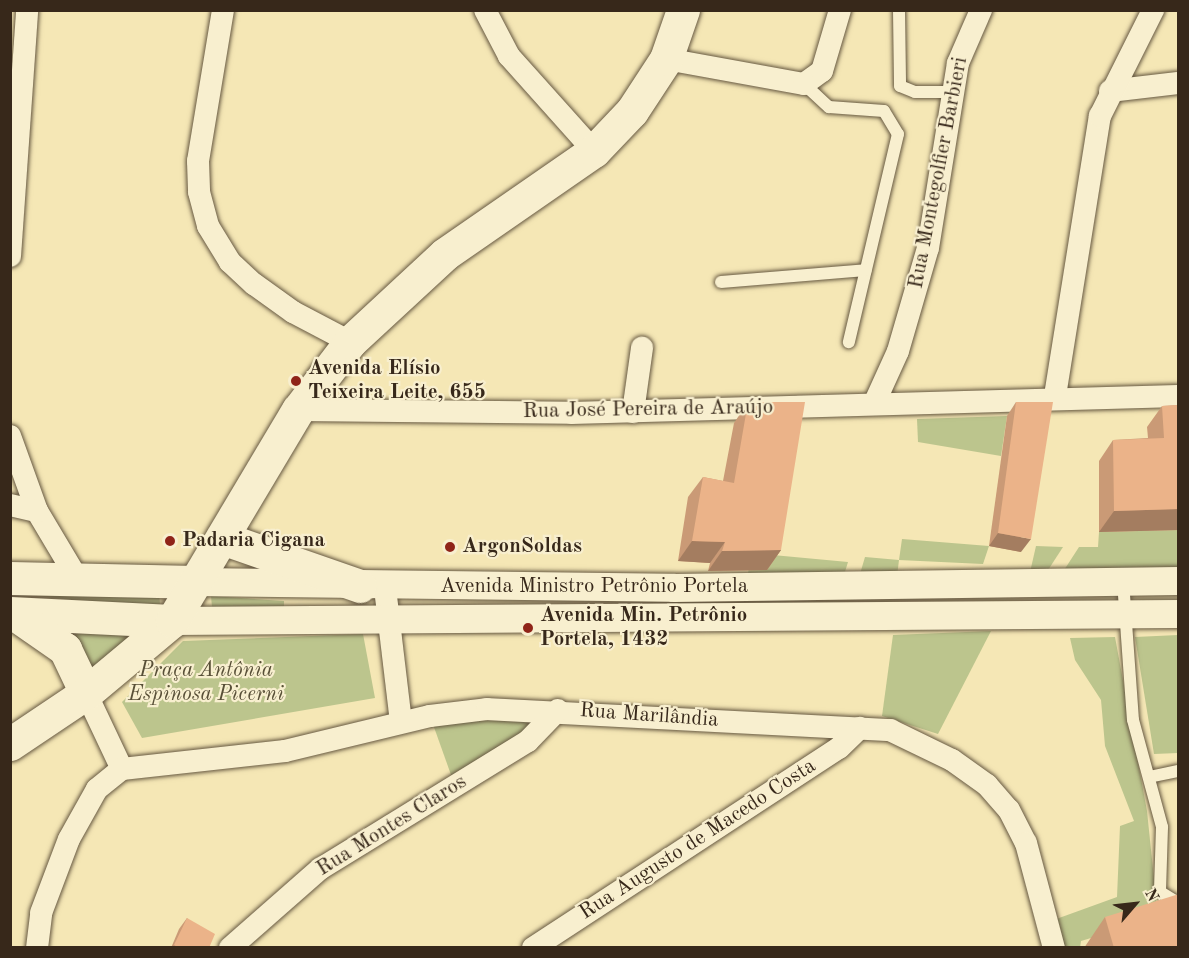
<!DOCTYPE html>
<html>
<head>
<meta charset="utf-8">
<style>
	body { margin:0 }
	#map { position:relative; width:1189px; height:958px; overflow:hidden; background:#f5e7b5; font-family:"Old Standard TT",serif }
	div>[style] { position:absolute }
	.green>* { inset:0; background:#bcc58d }
	.roads { filter:drop-shadow(0 0 2px #665841) drop-shadow(0 0 2px #665841) }
	.service>* { height:12px; margin:-6px; padding:0 6px; transform-origin:6px; border-radius:6px; background:#f8efcf }
	.minor>* { height:22px; margin:-11px; padding:0 11px; transform-origin:11px; border-radius:11px; background:#f8efcf }
	.tertiary>* { height:28px; margin:-14px; padding:0 14px; transform-origin:14px; border-radius:14px; background:#f8efcf }
	.secondary>* { height:33px; margin:-16.5px; padding:0 16.5px; transform-origin:16.5px; border-radius:16.5px; background:#f8efcf }
	.wall>* { inset:0; background:#ca9a76 }
	.shaded-wall>* { inset:0; background:#a47d60 }
	.building>* { inset:0; background:#ebb389 }
	.dots>* { width:16px; height:16px; translate:-50% -50%; box-sizing:border-box; border:3px solid #f8efcf; border-radius:50% }
	span { translate:-50% -50%; white-space:nowrap; text-align:center; line-height:1.15; -webkit-text-stroke:4.5px #f8efcf; paint-order:stroke }
	.street-label { font-size:21px; color:#37281a }
	.poi-label { font-size:21px; color:#37281a; font-weight:700 }
	.left { translate:0 -50%; text-align:left }
	.park-label { font-size:21px; color:#584f37; font-style:italic }
	.frame { position:absolute; inset:0; border:12px solid #37281a; pointer-events:none }
	.north { position:absolute; left:1105px; top:874px; width:60px; height:60px; -webkit-text-stroke:4px #f8efcf; paint-order:stroke; rotate:62deg; font-size:16px; font-weight:700; line-height:24px; text-align:center; color:#37281a }
	.north::after { content:''; display:block; margin:auto; width:21px; height:27px; background:#37281a; clip-path:polygon(50% 0,100% 100%,50% 72%,0 100%) }
</style>
</head>
<body>
<div id="map">
	<div class="green">
		<i style="clip-path:polygon(1007px 416px,1001px 456px,918px 442px,917px 419px)"></i>
		<i style="clip-path:polygon(1178px 530px,1178px 581px,1057px 581px,1079px 547px,1098px 547px,1099px 532px)"></i>
		<i style="clip-path:polygon(902px 539px,989px 546px,983px 564px,899px 560px,896px 584px,857px 584px,865px 557px,899px 560px)"></i>
		<i style="clip-path:polygon(1036px 546px,1063px 547px,1041px 581px,1028px 581px)"></i>
		<i style="clip-path:polygon(750px 553px,848px 562px,841px 585px,747px 587px)"></i>
		<i style="clip-path:polygon(67px 592px,159px 593px,160px 605px,117px 606px,32px 595px)"></i>
		<i style="clip-path:polygon(211px 596px,284px 601px,284px 608px,212px 607px)"></i>
		<i style="clip-path:polygon(12px 613px,172px 621px,86px 693px)"></i>
		<i style="clip-path:polygon(991px 631px,938px 734px,882px 716px,893px 635px)"></i>
		<i style="clip-path:polygon(363px 634px,375px 698px,142px 738px,122px 702px,183px 641px)"></i>
		<i style="clip-path:polygon(1178px 635px,1178px 753px,1154px 754px,1135px 637px)"></i>
		<i style="clip-path:polygon(1115px 637px,1147px 811px,1158px 918px,1081px 941px,1080px 948px,1054px 947px,1048px 922px,1117px 897px,1120px 826px,1134px 821px,1105px 746px,1101px 700px,1075px 660px,1070px 638px)"></i>
		<i style="clip-path:polygon(558px 710px,455px 786px,430px 716px)"></i>
	</div>
	<div class="roads">
		<div class="service">
			<i style="left:899px;top:10px;width:76px;rotate:89.2deg"></i>
			<i style="left:900px;top:86px;width:16px;rotate:22deg"></i>
			<i style="left:915px;top:92px;width:38px"></i>
			<i style="left:804px;top:84px;width:34px;rotate:43deg"></i>
			<i style="left:829px;top:107px;width:55px;rotate:4.2deg"></i>
			<i style="left:884px;top:111px;width:27px;rotate:59deg"></i>
			<i style="left:898px;top:134px;width:214px;rotate:103.3deg"></i>
			<i style="left:721px;top:282px;width:145px;rotate:-4.7deg"></i>
			<i style="left:1123px;top:581px;width:139px;rotate:85.9deg"></i>
			<i style="left:1133px;top:720px;width:111px;rotate:74.8deg"></i>
			<i style="left:1162px;top:827px;width:65px;rotate:91.8deg"></i>
			<i style="left:1160px;top:892px;width:21px;rotate:31deg"></i>
			<i style="left:1149px;top:777px;width:30px;rotate:-12deg"></i>
		</div>
		<div class="minor">
			<i style="left:223px;top:10px;width:153px;rotate:99.4deg"></i>
			<i style="left:198px;top:161px;width:31px;rotate:88deg"></i>
			<i style="left:199px;top:192px;width:35px;rotate:75deg"></i>
			<i style="left:208px;top:226px;width:42px;rotate:58.6deg"></i>
			<i style="left:230px;top:262px;width:33px;rotate:43deg"></i>
			<i style="left:254px;top:284px;width:48px;rotate:35.7deg"></i>
			<i style="left:293px;top:312px;width:64px;rotate:27.8deg"></i>
			<i style="left:485px;top:10px;width:52px;rotate:62.4deg"></i>
			<i style="left:509px;top:56px;width:127px;rotate:48.2deg"></i>
			<i style="left:666px;top:59px;width:140px;rotate:10.3deg"></i>
			<i style="left:804px;top:84px;width:22px;rotate:-36deg"></i>
			<i style="left:822px;top:71px;width:64px;rotate:-73.6deg"></i>
			<i style="left:1110px;top:91px;width:68px;rotate:-6.7deg"></i>
			<i style="left:10px;top:256px;width:247px;rotate:-86deg"></i>
			<i style="left:1055px;top:396px;width:284px;rotate:-80.9deg"></i>
			<i style="left:1100px;top:116px;width:119px;rotate:-63.4deg"></i>
			<i style="left:874px;top:404px;width:58px;rotate:-65.6deg"></i>
			<i style="left:898px;top:351px;width:107px;rotate:-73.8deg"></i>
			<i style="left:928px;top:248px;width:187px;rotate:-80.8deg"></i>
			<i style="left:958px;top:63px;width:58px;rotate:-66.5deg"></i>
			<i style="left:298px;top:410px;width:273px;rotate:0.6deg"></i>
			<i style="left:571px;top:413px;width:607px;rotate:-1.6deg"></i>
			<i style="left:633px;top:412px;width:65px;rotate:-82deg"></i>
			<i style="left:10px;top:436px;width:80px;rotate:70.2deg"></i>
			<i style="left:37px;top:511px;width:78px;rotate:59.2deg"></i>
			<i style="left:10px;top:505px;width:28px;rotate:13deg"></i>
			<i style="left:385px;top:588px;width:135px;rotate:83.2deg"></i>
			<i style="left:86px;top:693px;width:84px;rotate:64.7deg"></i>
			<i style="left:122px;top:769px;width:164px;rotate:-6.3deg"></i>
			<i style="left:285px;top:751px;width:149px;rotate:-13.6deg"></i>
			<i style="left:430px;top:716px;width:57px;rotate:-7deg"></i>
			<i style="left:487px;top:709px;width:404px;rotate:3deg"></i>
			<i style="left:890px;top:730px;width:69px;rotate:25.8deg"></i>
			<i style="left:952px;top:760px;width:43px;rotate:35.5deg"></i>
			<i style="left:987px;top:785px;width:33px;rotate:49deg"></i>
			<i style="left:1009px;top:810px;width:37px;rotate:63deg"></i>
			<i style="left:1026px;top:843px;width:109px;rotate:75.1deg"></i>
			<i style="left:37px;top:948px;width:35px;rotate:-83deg"></i>
			<i style="left:41px;top:913px;width:79px;rotate:-69.3deg"></i>
			<i style="left:69px;top:839px;width:57px;rotate:-60.8deg"></i>
			<i style="left:97px;top:789px;width:32px;rotate:-39deg"></i>
			<i style="left:230px;top:948px;width:120px;rotate:-41.3deg"></i>
			<i style="left:320px;top:869px;width:244px;rotate:-31.6deg"></i>
			<i style="left:528px;top:741px;width:43px;rotate:-45.9deg"></i>
			<i style="left:533px;top:948px;width:366px;rotate:-33.2deg"></i>
			<i style="left:839px;top:748px;width:29px;rotate:-44deg"></i>
		</div>
		<div class="tertiary">
			<i style="left:195px;top:582px;width:479px;rotate:0.7deg"></i>
			<i style="left:674px;top:588px;width:504px;rotate:-0.8deg"></i>
			<i style="left:172px;top:621px;width:1006px;rotate:-0.4deg"></i>
		</div>
		<div class="secondary">
			<i style="left:222px;top:538px;width:146px;rotate:19.2deg"></i>
			<i style="left:10px;top:578px;width:185px;rotate:1.2deg"></i>
			<i style="left:10px;top:613px;width:162px;rotate:2.8deg"></i>
			<i style="left:16px;top:615px;width:60px;rotate:34.8deg"></i>
			<i style="left:65px;top:649px;width:49px;rotate:64.5deg"></i>
			<i style="left:10px;top:744px;width:92px;rotate:-33.9deg"></i>
			<i style="left:86px;top:693px;width:112px;rotate:-39.9deg"></i>
			<i style="left:172px;top:621px;width:246px;rotate:-59.2deg"></i>
			<i style="left:298px;top:410px;width:86px;rotate:-52.6deg"></i>
			<i style="left:350px;top:342px;width:129px;rotate:-42.8deg"></i>
			<i style="left:445px;top:254px;width:181px;rotate:-34.7deg"></i>
			<i style="left:594px;top:151px;width:55px;rotate:-46.5deg"></i>
			<i style="left:632px;top:111px;width:62px;rotate:-56.8deg"></i>
			<i style="left:666px;top:59px;width:52px;rotate:-70.9deg"></i>
		</div>
	</div>
	<div class="wall">
		<i style="clip-path:polygon(748px 402px,781px 550px,767px 570px,708px 571px,710px 563px,678px 561px,688px 497px,703px 477px,723px 481px,734px 423px)"></i>
		<i style="clip-path:polygon(1016px 402px,1021px 552px,989px 546px,1007px 416px)"></i>
		<i style="clip-path:polygon(1179px 405px,1179px 530px,1099px 532px,1099px 461px,1113px 440px,1148px 438px,1147px 427px,1162px 406px)"></i>
		<i style="clip-path:polygon(1105px 917px,1179px 948px,1084px 948px)"></i>
		<i style="clip-path:polygon(187px 918px,209px 948px,171px 948px,179px 929px)"></i>
	</div>
	<div class="shaded-wall">
		<i style="clip-path:polygon(1179px 509px,1179px 530px,1099px 532px,1114px 511px)"></i>
		<i style="clip-path:polygon(998px 533px,1031px 539px,1021px 552px,989px 546px)"></i>
		<i style="clip-path:polygon(692px 541px,725px 542px,710px 563px,678px 561px)"></i>
		<i style="clip-path:polygon(781px 550px,767px 570px,708px 571px,722px 551px)"></i>
	</div>
	<div class="building">
		<i style="clip-path:polygon(748px 402px,805px 402px,781px 550px,722px 551px,725px 542px,692px 541px,703px 477px,734px 483px)"></i>
		<i style="clip-path:polygon(1016px 402px,1053px 402px,1031px 539px,998px 533px)"></i>
		<i style="clip-path:polygon(1179px 405px,1179px 509px,1114px 511px,1113px 440px,1164px 438px,1162px 406px)"></i>
		<i style="clip-path:polygon(1179px 894px,1179px 948px,1114px 948px,1105px 917px)"></i>
		<i style="clip-path:polygon(187px 918px,215px 934px,209px 948px,179px 948px,174px 945px)"></i>
	</div>
	<div class="dots">
		<i style="left:296px;top:381px;background:#8f2418"></i>
		<i style="left:170px;top:541px;background:#8f2418"></i>
		<i style="left:450px;top:547px;background:#8f2418"></i>
		<i style="left:528px;top:628px;background:#8f2418"></i>
	</div>
	<div class="street-label">
		<span style="left:939px;top:173px;rotate:-79deg">Rua Montegolfier Barbieri</span>
		<span style="left:648px;top:410px;rotate:-1deg">Rua José Pereira de Araújo</span>
		<span style="left:594px;top:587px">Avenida Ministro Petrônio Portela</span>
		<span style="left:649px;top:716px;rotate:4deg">Rua Marilândia</span>
		<span style="left:392px;top:826px;rotate:-32deg">Rua Montes Claros</span>
		<span style="left:698px;top:840px;rotate:-33deg">Rua Augusto de Macedo Costa</span>
	</div>
	<div class="poi-label">
		<span class="left" style="left:308px;top:381px">Avenida Elísio<br>Teixeira Leite, 655</span>
		<span class="left" style="left:182px;top:541px">Padaria Cigana</span>
		<span class="left" style="left:462px;top:547px">ArgonSoldas</span>
		<span class="left" style="left:540px;top:628px">Avenida Min. Petrônio<br>Portela, 1432</span>
	</div>
	<div class="park-label">
		<span style="left:206px;top:683px">Praça Antônia<br>Espinosa Picerni</span>
	</div>
	<div class="frame"></div>
	<div class="north">N</div>
</div>
</body>
</html>
